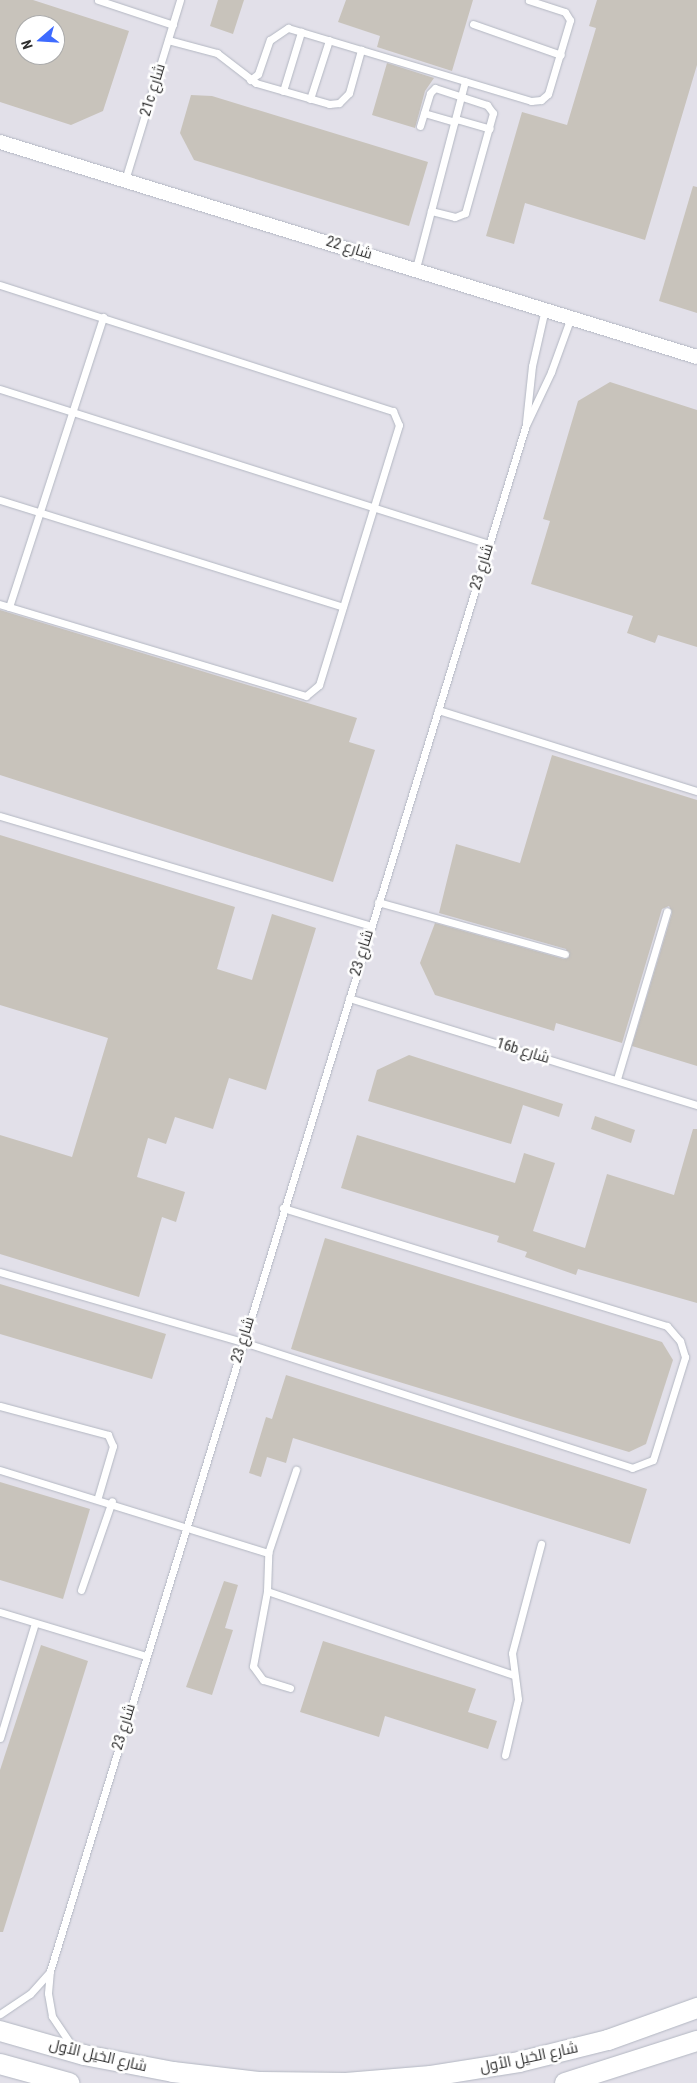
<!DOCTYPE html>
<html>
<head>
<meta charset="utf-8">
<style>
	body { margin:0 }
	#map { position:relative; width:697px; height:2083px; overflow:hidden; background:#f0e8e0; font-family:"Roboto Condensed",Cairo,sans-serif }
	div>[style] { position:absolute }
	.industrial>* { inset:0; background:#e2e0e9 }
	.building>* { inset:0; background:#c8c3bb }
	.roads { filter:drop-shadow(0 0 1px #b3b7c2) drop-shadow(0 0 1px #b3b7c2) }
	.lane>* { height:7px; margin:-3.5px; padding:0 3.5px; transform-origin:3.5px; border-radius:3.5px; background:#fff }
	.street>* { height:14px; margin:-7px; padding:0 7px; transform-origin:7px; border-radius:7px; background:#fff }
	.secondary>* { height:20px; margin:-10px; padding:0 10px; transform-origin:10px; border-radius:10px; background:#fff }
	span { translate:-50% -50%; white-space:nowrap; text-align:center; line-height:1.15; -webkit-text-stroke:5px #fff; paint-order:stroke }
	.street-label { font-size:15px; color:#2e2e2e }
	.north { position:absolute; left:15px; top:15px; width:50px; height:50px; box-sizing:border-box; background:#fff; border:1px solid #ababab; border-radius:50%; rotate:251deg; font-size:14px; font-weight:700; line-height:20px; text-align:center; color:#2e2e2e }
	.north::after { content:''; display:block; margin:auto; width:18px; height:22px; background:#3e6bff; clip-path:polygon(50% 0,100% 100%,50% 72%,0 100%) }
</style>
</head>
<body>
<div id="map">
	<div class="industrial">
		<i style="clip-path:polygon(evenodd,0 0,697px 0,697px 2083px,0 2083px,0 0,25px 25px,55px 25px,55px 55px,25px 55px,25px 25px)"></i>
	</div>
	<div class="building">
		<i style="clip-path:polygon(evenodd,0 0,33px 0,129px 31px,103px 111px,71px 125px,0 102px,0 0,25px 25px,55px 25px,55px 55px,25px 55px,25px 25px)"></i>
		<i style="clip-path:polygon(218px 0,244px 0,233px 34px,210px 26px)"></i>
		<i style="clip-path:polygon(346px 0,473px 0,452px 71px,377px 47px,380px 36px,338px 22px)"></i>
		<i style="clip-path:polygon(597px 0,697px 0,697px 65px,645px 240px,525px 203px,514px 244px,486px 236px,522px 112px,567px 125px,596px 28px,589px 26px)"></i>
		<i style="clip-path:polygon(387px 63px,434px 78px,425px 91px,415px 128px,372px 115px)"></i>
		<i style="clip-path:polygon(191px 95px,212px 96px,428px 162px,409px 226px,194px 160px,180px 133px)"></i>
		<i style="clip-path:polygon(693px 186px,697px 187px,697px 313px,659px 301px)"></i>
		<i style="clip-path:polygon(610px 382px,697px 410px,697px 647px,658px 635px,655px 643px,627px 633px,633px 616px,531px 584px,550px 521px,543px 519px,578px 401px)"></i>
		<i style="clip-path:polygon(0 610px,357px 718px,349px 742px,375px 750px,333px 882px,0 775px)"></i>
		<i style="clip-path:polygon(552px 755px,697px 800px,697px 1066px,632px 1046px,672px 913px,669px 906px,662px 909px,622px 1043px,556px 1023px,554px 1031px,435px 995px,420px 963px,435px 923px,564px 959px,569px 957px,566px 949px,439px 913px,456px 844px,520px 863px)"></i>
		<i style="clip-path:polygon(0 835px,235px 907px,217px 969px,252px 980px,272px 914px,316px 928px,266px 1090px,229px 1078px,213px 1129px,175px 1117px,166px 1144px,148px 1138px,137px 1177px,185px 1192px,176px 1222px,162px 1217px,139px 1297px,0 1254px,0 1135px,72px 1157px,108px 1038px,0 1005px)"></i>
		<i style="clip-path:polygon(409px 1055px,563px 1104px,559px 1117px,523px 1105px,511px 1144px,368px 1101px,377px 1070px)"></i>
		<i style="clip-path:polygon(595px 1116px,635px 1130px,631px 1143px,591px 1129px)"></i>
		<i style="clip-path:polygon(693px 1129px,697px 1129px,697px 1303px,578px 1269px,576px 1275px,525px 1257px,527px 1252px,497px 1242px,499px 1236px,341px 1188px,357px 1135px,515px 1183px,524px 1153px,555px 1163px,533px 1231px,585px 1248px,607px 1174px,674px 1195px)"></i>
		<i style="clip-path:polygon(325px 1238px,662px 1342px,673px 1360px,646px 1444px,629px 1452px,291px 1349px)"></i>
		<i style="clip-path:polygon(0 1284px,166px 1334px,152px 1379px,0 1334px)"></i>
		<i style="clip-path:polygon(286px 1375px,647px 1489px,630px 1544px,293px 1438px,286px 1463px,267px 1457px,261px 1477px,249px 1473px,266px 1417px,272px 1419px)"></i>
		<i style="clip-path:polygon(0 1482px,90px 1509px,63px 1599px,0 1580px)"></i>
		<i style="clip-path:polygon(224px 1581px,238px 1585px,225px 1628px,233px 1630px,212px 1695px,186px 1687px)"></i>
		<i style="clip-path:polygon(323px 1641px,476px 1689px,468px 1712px,497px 1721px,488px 1749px,385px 1716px,379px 1737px,300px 1712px)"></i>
		<i style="clip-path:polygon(41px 1645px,88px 1661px,3px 1932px,0 1932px,0 1770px)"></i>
	</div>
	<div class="roads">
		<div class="lane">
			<i style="left:98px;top:0;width:79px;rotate:18.4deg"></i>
			<i style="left:473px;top:24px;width:93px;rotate:19.4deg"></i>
			<i style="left:168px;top:40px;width:51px;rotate:14.9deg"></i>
			<i style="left:217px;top:53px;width:49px;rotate:37.6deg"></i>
			<i style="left:256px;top:83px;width:76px;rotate:16deg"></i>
			<i style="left:329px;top:104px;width:10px;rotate:-6deg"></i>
			<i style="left:339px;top:103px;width:14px;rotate:-45deg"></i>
			<i style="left:349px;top:93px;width:45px;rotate:-74.4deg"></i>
			<i style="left:250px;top:80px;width:10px;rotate:-37deg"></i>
			<i style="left:258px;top:74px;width:36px;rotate:-71deg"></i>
			<i style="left:270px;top:40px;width:22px;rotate:-34deg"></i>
			<i style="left:288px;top:28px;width:254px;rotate:16.7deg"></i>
			<i style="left:531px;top:101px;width:10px;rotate:-6deg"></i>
			<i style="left:541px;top:100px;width:9px;rotate:-41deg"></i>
			<i style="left:548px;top:94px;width:77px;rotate:-73.4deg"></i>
			<i style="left:570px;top:20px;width:9px;rotate:-122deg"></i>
			<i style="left:565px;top:12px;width:38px;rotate:-162deg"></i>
			<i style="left:283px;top:91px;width:62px;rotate:-73deg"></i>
			<i style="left:310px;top:99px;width:62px;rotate:-72.1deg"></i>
			<i style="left:424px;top:113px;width:32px;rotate:16deg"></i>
			<i style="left:456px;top:119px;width:35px;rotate:16deg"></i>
			<i style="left:420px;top:126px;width:34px;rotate:-73deg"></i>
			<i style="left:430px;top:93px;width:7px;rotate:-45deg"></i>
			<i style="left:435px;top:88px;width:55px;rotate:18.1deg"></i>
			<i style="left:487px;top:105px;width:10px;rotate:53deg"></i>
			<i style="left:493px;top:113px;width:104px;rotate:105.6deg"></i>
			<i style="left:465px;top:213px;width:11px;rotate:158deg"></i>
			<i style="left:455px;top:217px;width:25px;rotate:-166deg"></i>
			<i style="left:125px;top:180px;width:188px;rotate:-73deg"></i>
			<i style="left:416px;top:268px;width:193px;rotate:-75.3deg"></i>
			<i style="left:0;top:285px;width:413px;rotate:17.8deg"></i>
			<i style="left:393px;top:411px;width:15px;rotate:67deg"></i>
			<i style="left:399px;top:425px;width:272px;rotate:107.1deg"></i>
			<i style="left:319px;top:685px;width:17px;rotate:140deg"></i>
			<i style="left:306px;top:696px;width:320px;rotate:-163.3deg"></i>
			<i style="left:0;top:389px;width:513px;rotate:17.59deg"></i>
			<i style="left:526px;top:422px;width:56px;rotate:-83.9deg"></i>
			<i style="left:532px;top:366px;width:58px;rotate:-77.2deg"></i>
			<i style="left:0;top:500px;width:359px;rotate:17.3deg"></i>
			<i style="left:9px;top:607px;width:305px;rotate:-72deg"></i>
			<i style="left:438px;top:710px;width:271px;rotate:17.4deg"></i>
			<i style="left:0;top:816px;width:387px;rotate:16.5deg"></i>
			<i style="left:378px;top:902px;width:194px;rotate:15.5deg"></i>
			<i style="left:349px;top:998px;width:364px;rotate:17.1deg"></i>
			<i style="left:617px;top:1079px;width:175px;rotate:-73.4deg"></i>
			<i style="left:0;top:1272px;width:253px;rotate:16.1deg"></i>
			<i style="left:243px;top:1342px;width:409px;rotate:17.9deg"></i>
			<i style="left:632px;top:1468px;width:22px;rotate:-21deg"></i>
			<i style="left:653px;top:1460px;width:108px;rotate:-72.7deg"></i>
			<i style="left:685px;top:1357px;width:17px;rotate:-107deg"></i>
			<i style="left:680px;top:1341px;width:20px;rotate:-131deg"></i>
			<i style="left:667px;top:1326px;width:402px;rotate:-162.9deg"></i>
			<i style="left:0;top:1406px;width:112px;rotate:15deg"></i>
			<i style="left:108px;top:1435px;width:12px;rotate:66deg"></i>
			<i style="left:113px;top:1446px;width:53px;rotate:106.4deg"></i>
			<i style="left:0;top:1470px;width:281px;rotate:17.2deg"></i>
			<i style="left:81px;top:1590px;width:94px;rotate:-70.8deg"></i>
			<i style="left:267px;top:1591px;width:261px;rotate:18.8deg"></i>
			<i style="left:0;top:1612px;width:152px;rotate:16.8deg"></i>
			<i style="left:290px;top:1688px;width:28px;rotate:-163deg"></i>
			<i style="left:263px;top:1680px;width:17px;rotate:-126deg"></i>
			<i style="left:253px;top:1666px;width:76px;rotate:-79.4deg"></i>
			<i style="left:267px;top:1591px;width:38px;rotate:-88deg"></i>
			<i style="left:268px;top:1553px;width:88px;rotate:-71.4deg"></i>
			<i style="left:0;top:1738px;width:120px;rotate:-73.1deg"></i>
			<i style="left:505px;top:1755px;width:57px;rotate:-76.9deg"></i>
			<i style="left:518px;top:1699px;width:46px;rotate:-97.4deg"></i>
			<i style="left:512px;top:1653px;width:113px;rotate:-75.1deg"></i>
			<i style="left:0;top:2014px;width:36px;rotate:-34deg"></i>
			<i style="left:30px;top:1994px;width:28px;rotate:-48deg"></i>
			<i style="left:72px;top:2046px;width:36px;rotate:-124deg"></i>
			<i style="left:52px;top:2016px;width:23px;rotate:-100deg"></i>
			<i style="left:48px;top:1993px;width:22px;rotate:-85deg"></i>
			<i style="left:50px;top:1971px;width:1618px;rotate:-72.89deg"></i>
			<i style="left:526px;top:425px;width:59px;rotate:-64.7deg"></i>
			<i style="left:551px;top:372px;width:59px;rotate:-70deg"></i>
		</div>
		<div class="street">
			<i style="left:0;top:142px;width:729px;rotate:17.14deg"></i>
		</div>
		<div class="secondary">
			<i style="left:0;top:2031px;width:87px;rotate:15.9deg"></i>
			<i style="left:84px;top:2055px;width:91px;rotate:10.8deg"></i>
			<i style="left:173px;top:2072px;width:88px;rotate:6.6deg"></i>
			<i style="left:260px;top:2082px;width:86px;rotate:0.7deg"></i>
			<i style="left:346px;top:2083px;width:85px;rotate:-4.7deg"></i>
			<i style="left:431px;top:2076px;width:89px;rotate:-9deg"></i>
			<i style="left:519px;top:2062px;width:92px;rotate:-13.9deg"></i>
			<i style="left:608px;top:2040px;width:95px;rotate:-19.8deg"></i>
			<i style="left:0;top:2064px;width:72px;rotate:15.4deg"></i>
			<i style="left:565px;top:2083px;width:139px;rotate:-17.7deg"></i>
		</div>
	</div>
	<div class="street-label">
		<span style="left:153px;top:90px;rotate:-73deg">21c شارع</span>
		<span style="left:349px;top:248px;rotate:17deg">شارع 22</span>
		<span style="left:482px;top:567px;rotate:-73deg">شارع 23</span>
		<span style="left:362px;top:953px;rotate:-73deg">شارع 23</span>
		<span style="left:523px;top:1051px;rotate:17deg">16b شارع</span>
		<span style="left:243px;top:1340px;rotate:-73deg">شارع 23</span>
		<span style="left:124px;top:1727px;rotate:-73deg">شارع 23</span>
		<span style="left:98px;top:2056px;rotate:13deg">شارع الخيل الأول</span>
		<span style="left:529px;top:2058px;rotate:-12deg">شارع الخيل الأول</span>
	</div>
	<div class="north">N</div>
</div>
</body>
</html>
